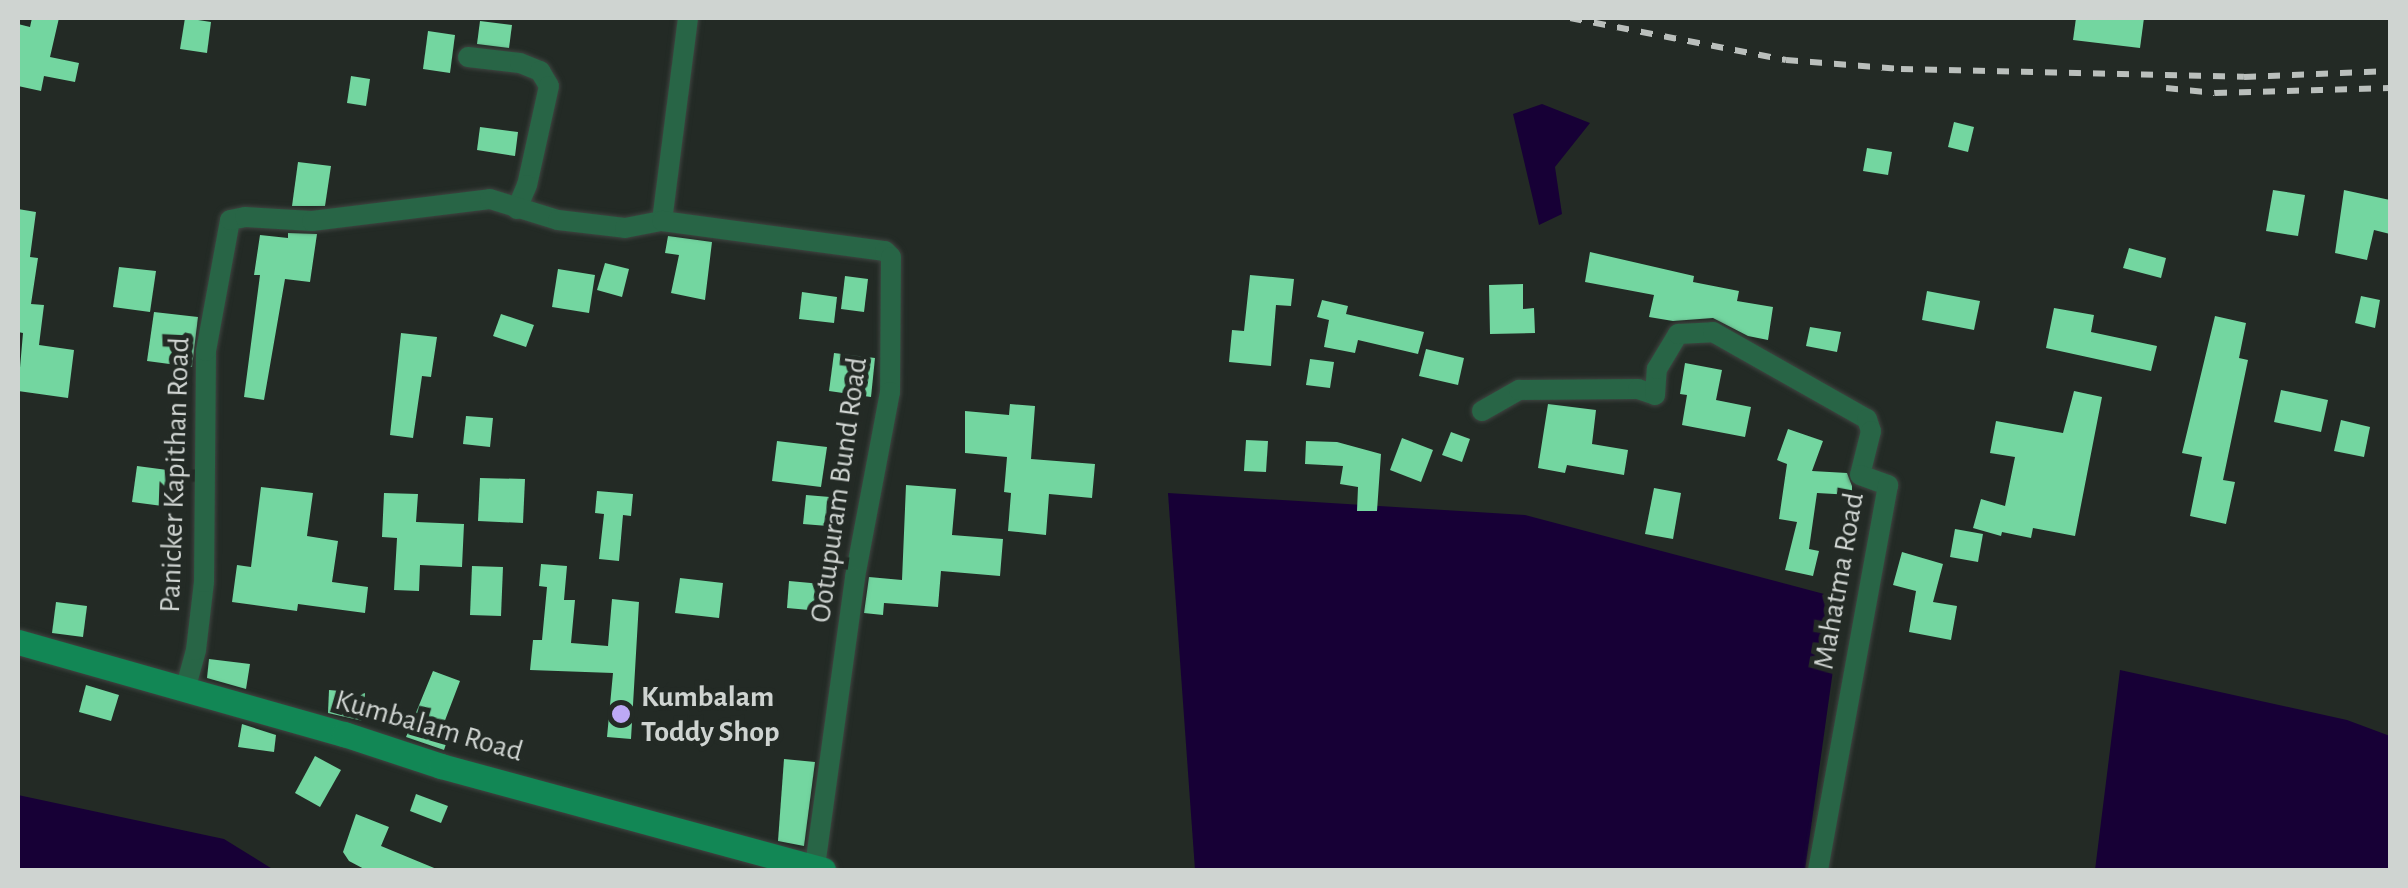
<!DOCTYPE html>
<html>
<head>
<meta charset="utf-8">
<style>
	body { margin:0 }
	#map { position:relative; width:2408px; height:888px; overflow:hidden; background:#232a25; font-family:"Alegreya Sans",sans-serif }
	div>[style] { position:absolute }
	.water>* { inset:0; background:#170036 }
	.building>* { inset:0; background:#73d6a0 }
	.roads { filter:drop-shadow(0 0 2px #3f4541) drop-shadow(0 0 2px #3f4541) }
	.street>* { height:20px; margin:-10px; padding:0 10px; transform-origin:10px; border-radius:10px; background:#286546 }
	.secondary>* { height:25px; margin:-12.5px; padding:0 12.5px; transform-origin:12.5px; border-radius:12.5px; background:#128755 }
	.rail>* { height:6px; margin-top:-3px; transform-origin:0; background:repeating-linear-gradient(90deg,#babfbc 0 12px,transparent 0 24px) }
	.dots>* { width:28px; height:28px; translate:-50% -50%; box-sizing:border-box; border:5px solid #232a25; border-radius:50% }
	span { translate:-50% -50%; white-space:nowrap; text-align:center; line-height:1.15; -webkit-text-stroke:10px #232a25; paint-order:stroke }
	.street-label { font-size:30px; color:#cfd4d1 }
	.poi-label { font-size:30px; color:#cfd4d1; font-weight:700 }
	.left { translate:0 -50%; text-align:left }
	.frame { position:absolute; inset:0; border:20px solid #cfd4d1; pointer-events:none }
</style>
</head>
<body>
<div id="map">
	<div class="water">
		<i style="clip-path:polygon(1542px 104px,1590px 123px,1555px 167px,1562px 214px,1539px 225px,1513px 114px)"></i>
		<i style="clip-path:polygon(1168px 493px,1525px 515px,1843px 599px,1805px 870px,1195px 870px)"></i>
		<i style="clip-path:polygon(2120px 670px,2347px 720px,2390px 736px,2390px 870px,2095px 870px)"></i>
		<i style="clip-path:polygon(18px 795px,224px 839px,274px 870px,18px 870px)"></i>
	</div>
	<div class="building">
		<i style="clip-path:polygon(32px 18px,59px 18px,50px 57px,79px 63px,75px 82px,44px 76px,41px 91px,18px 86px,18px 24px,30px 27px)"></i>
		<i style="clip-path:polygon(185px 18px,211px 22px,207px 53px,180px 49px)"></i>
		<i style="clip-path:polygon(2076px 18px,2144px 18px,2140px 48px,2073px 40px)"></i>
		<i style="clip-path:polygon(480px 21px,512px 25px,509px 48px,477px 44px)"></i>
		<i style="clip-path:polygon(428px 31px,455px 35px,450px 73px,423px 69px)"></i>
		<i style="clip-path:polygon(351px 76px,370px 79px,366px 106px,347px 103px)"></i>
		<i style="clip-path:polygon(1954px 122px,1974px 127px,1968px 152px,1948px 147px)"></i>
		<i style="clip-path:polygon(480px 127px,518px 132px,515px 156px,477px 150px)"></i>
		<i style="clip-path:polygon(1867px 148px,1892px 152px,1888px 175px,1863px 171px)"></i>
		<i style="clip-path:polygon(298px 162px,331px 166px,325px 206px,292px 206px)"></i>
		<i style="clip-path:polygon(2273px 190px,2305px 195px,2298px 236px,2266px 231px)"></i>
		<i style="clip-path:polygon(2344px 190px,2390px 200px,2390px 234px,2374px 230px,2367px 260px,2335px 253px)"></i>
		<i style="clip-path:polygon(18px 209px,36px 212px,30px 257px,38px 258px,31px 304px,44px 305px,39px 345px,74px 350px,68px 398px,18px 391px,23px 333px,18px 332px)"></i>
		<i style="clip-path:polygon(288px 233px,317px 234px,310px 282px,285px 279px,264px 400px,244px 397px,260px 275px,254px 275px,260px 235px,288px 238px)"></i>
		<i style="clip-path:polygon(668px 236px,712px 242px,705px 300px,671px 293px,679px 255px,665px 253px)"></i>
		<i style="clip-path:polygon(2129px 248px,2166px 258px,2161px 278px,2123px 268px)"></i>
		<i style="clip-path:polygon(1590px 252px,1694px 276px,1693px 282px,1739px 291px,1737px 301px,1773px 307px,1768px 340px,1748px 336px,1713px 318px,1673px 321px,1649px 317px,1654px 295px,1585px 282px)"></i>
		<i style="clip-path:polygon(605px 263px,629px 269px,622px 297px,597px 290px)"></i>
		<i style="clip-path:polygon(119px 267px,156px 271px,150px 312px,113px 307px)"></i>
		<i style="clip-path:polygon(558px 269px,595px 275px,589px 313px,552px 307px)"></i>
		<i style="clip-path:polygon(1250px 275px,1294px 279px,1291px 306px,1276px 305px,1271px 366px,1229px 362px,1232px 330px,1244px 331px)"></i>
		<i style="clip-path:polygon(845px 276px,868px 279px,864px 312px,841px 309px)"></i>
		<i style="clip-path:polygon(1523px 284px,1523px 309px,1534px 308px,1535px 333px,1490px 334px,1489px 285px)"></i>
		<i style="clip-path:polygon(1927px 291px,1980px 301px,1974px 330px,1922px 320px)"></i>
		<i style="clip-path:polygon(802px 292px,837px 297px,834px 323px,799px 319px)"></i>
		<i style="clip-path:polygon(2361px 296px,2380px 300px,2375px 328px,2355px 323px)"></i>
		<i style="clip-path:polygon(1322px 300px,1348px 306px,1346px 314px,1424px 332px,1418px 354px,1358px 340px,1355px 353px,1324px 347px,1329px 320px,1317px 317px)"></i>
		<i style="clip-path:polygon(2054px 308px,2094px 315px,2091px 332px,2157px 346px,2151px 371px,2046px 348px)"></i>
		<i style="clip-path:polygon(154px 312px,198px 317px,192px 367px,147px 361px)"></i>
		<i style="clip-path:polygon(501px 314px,534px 325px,526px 347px,493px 336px)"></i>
		<i style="clip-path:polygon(2215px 316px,2246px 323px,2239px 358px,2248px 360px,2223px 480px,2235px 482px,2226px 524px,2190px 516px,2202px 457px,2182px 453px)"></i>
		<i style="clip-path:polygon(1810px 327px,1841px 332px,1837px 352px,1806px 346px)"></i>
		<i style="clip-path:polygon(401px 333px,437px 337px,431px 377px,422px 376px,413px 438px,390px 435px)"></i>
		<i style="clip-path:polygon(1426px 349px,1464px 358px,1458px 385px,1419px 376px)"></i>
		<i style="clip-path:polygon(834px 353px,875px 358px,871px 397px,829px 391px)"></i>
		<i style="clip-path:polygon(1310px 359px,1334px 362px,1330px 388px,1306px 385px)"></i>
		<i style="clip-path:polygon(1685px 363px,1722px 370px,1716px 400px,1751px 407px,1745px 437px,1682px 425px,1687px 395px,1680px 394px)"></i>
		<i style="clip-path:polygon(2281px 390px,2328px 400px,2321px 432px,2274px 422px)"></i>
		<i style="clip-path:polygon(2074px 391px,2102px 397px,2075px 536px,2033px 528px,2031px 538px,2002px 532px,2001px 536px,1973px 528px,1981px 499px,2005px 506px,2015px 457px,1990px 453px,1996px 421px,2063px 433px)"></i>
		<i style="clip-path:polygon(1010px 404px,1035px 406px,1031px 459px,1095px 464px,1092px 498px,1049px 494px,1046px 535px,1008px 531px,1011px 493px,1004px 492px,1007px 457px,965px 453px,965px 411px,1009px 415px)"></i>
		<i style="clip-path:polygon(1548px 404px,1596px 410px,1592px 444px,1628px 450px,1624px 475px,1567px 465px,1565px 473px,1538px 468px)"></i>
		<i style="clip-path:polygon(466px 416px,493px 418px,490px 447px,463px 444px)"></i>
		<i style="clip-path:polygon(2341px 420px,2370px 427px,2364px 457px,2334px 451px)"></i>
		<i style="clip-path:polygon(1788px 429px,1823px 441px,1812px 471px,1847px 473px,1852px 486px,1852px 495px,1817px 493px,1809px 549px,1819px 551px,1813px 576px,1785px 570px,1797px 522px,1779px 519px,1787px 464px,1777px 460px)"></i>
		<i style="clip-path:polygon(1451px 432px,1470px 439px,1462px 462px,1442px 455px)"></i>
		<i style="clip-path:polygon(1402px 438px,1433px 450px,1421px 482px,1390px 470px)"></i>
		<i style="clip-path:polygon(1246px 440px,1268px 441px,1266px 472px,1244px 471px)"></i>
		<i style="clip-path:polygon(777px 441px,827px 447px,821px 487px,772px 481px)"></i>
		<i style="clip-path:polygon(1306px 441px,1337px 442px,1381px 454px,1377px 511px,1357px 511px,1358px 487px,1340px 484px,1343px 466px,1305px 464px)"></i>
		<i style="clip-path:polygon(137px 466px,175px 471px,170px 507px,132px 502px)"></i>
		<i style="clip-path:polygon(480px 478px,525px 479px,523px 523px,478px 521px)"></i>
		<i style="clip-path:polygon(906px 485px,956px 489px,952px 535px,1003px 539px,1000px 576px,941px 571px,938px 607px,884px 603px,883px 615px,864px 613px,869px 577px,902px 580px)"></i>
		<i style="clip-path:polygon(261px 487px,313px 493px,307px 536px,338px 541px,332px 582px,368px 587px,365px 613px,298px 604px,297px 611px,232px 602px,237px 565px,251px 567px)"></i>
		<i style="clip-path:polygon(1654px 488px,1681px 493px,1673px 539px,1645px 534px)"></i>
		<i style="clip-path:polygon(597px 491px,633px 494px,631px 516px,623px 515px,619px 561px,599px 559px,604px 514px,595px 513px)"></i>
		<i style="clip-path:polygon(384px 493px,418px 494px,416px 522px,464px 524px,462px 567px,420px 565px,419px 591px,394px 590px,397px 538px,382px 537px)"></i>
		<i style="clip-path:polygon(806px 495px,842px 498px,840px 527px,803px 524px)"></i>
		<i style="clip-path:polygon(1955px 529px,1983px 534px,1978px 562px,1950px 557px)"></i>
		<i style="clip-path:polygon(1902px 552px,1943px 564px,1933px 602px,1957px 606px,1951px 640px,1909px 632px,1916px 591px,1893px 585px)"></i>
		<i style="clip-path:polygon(541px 564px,567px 566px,564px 600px,575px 600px,571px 643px,608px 646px,612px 599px,639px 602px,631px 739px,607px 737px,613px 673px,530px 670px,533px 640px,542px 640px,547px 587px,539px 586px)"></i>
		<i style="clip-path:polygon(472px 566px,503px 567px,501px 616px,470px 615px)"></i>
		<i style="clip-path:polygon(680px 578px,723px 583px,719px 618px,675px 613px)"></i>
		<i style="clip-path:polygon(789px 581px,822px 584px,820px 611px,787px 608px)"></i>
		<i style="clip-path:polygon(56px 602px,87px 606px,83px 637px,52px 633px)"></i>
		<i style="clip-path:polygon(209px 659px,250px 664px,246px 689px,207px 678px)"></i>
		<i style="clip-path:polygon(433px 671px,460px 681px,444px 723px,452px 726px,444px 750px,406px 737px)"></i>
		<i style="clip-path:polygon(86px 685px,119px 695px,111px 721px,79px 712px)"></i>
		<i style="clip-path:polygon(329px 690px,365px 693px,363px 721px,328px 713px)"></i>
		<i style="clip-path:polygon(242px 724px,276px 735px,274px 752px,238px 747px)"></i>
		<i style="clip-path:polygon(315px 756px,341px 770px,320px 807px,295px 793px)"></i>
		<i style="clip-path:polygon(784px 759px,815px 762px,804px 846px,778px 841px)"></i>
		<i style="clip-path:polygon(416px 794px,448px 806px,441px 823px,410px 811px)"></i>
		<i style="clip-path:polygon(356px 814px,389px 827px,381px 846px,439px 870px,366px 870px,349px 861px,343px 852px)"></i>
	</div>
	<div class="roads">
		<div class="street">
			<i style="left:468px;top:57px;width:52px;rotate:6.6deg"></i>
			<i style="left:520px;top:63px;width:22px;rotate:22deg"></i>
			<i style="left:540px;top:71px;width:17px;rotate:59deg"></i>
			<i style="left:549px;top:86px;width:101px;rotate:102.5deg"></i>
			<i style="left:527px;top:185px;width:26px;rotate:113deg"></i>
			<i style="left:662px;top:221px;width:205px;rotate:-82.7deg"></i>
			<i style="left:1482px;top:411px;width:43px;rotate:-29.6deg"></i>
			<i style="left:1519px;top:390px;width:119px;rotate:-0.5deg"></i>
			<i style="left:1638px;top:389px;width:18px;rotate:19deg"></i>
			<i style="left:1655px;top:395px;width:26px;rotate:-86deg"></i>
			<i style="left:1657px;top:369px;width:41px;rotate:-59deg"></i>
			<i style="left:1678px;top:334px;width:35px;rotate:-3deg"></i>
			<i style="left:1713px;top:332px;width:177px;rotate:29.5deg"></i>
			<i style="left:1867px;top:419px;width:13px;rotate:72deg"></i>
			<i style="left:1871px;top:431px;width:45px;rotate:104deg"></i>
			<i style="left:1860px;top:475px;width:30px;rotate:20deg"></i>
			<i style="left:1888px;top:485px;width:391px;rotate:100.3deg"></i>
			<i style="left:185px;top:690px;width:41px;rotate:-74.6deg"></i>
			<i style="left:196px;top:650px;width:68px;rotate:-83.3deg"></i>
			<i style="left:204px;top:582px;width:231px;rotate:-89.5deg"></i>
			<i style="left:206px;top:351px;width:133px;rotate:-79.6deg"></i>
			<i style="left:230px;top:220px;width:15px;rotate:-11deg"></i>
			<i style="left:245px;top:217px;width:67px;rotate:3.4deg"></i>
			<i style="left:312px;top:221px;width:179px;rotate:-7deg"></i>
			<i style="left:490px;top:199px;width:71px;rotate:17.2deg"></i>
			<i style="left:558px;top:220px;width:67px;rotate:6.8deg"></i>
			<i style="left:625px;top:228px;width:38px;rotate:-11deg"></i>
			<i style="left:662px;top:221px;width:225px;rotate:7.7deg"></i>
			<i style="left:885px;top:251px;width:8px;rotate:45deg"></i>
			<i style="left:891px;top:257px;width:135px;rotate:90.4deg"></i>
			<i style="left:890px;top:392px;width:189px;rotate:100.7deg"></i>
			<i style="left:855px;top:578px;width:293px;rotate:97.9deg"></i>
		</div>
		<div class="secondary">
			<i style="left:18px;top:642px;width:339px;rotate:15.8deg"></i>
			<i style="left:344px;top:734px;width:102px;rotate:18.3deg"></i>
			<i style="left:441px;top:766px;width:396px;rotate:15.2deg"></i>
		</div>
	</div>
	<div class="rail">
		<i style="left:1570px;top:18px;width:220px;rotate:11deg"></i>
		<i style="left:1786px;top:60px;width:115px;rotate:4.5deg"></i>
		<i style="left:1901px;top:69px;width:343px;rotate:1.3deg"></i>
		<i style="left:2244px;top:77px;width:146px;rotate:-2.4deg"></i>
		<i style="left:2166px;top:88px;width:49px;rotate:5.8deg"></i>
		<i style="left:2215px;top:93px;width:175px;rotate:-1.6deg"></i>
	</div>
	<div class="dots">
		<i style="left:621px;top:714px;background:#bda9f5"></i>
	</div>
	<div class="street-label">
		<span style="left:175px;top:475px;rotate:-88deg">Panicker Kapithan Road</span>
		<span style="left:839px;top:490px;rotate:-82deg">Ootupuram Bund Road</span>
		<span style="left:1839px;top:581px;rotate:-80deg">Mahatma Road</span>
		<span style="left:429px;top:726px;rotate:16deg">Kumbalam Road</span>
	</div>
	<div class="poi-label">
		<span class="left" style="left:641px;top:714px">Kumbalam<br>Toddy Shop</span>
	</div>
	<div class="frame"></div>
</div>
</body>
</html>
